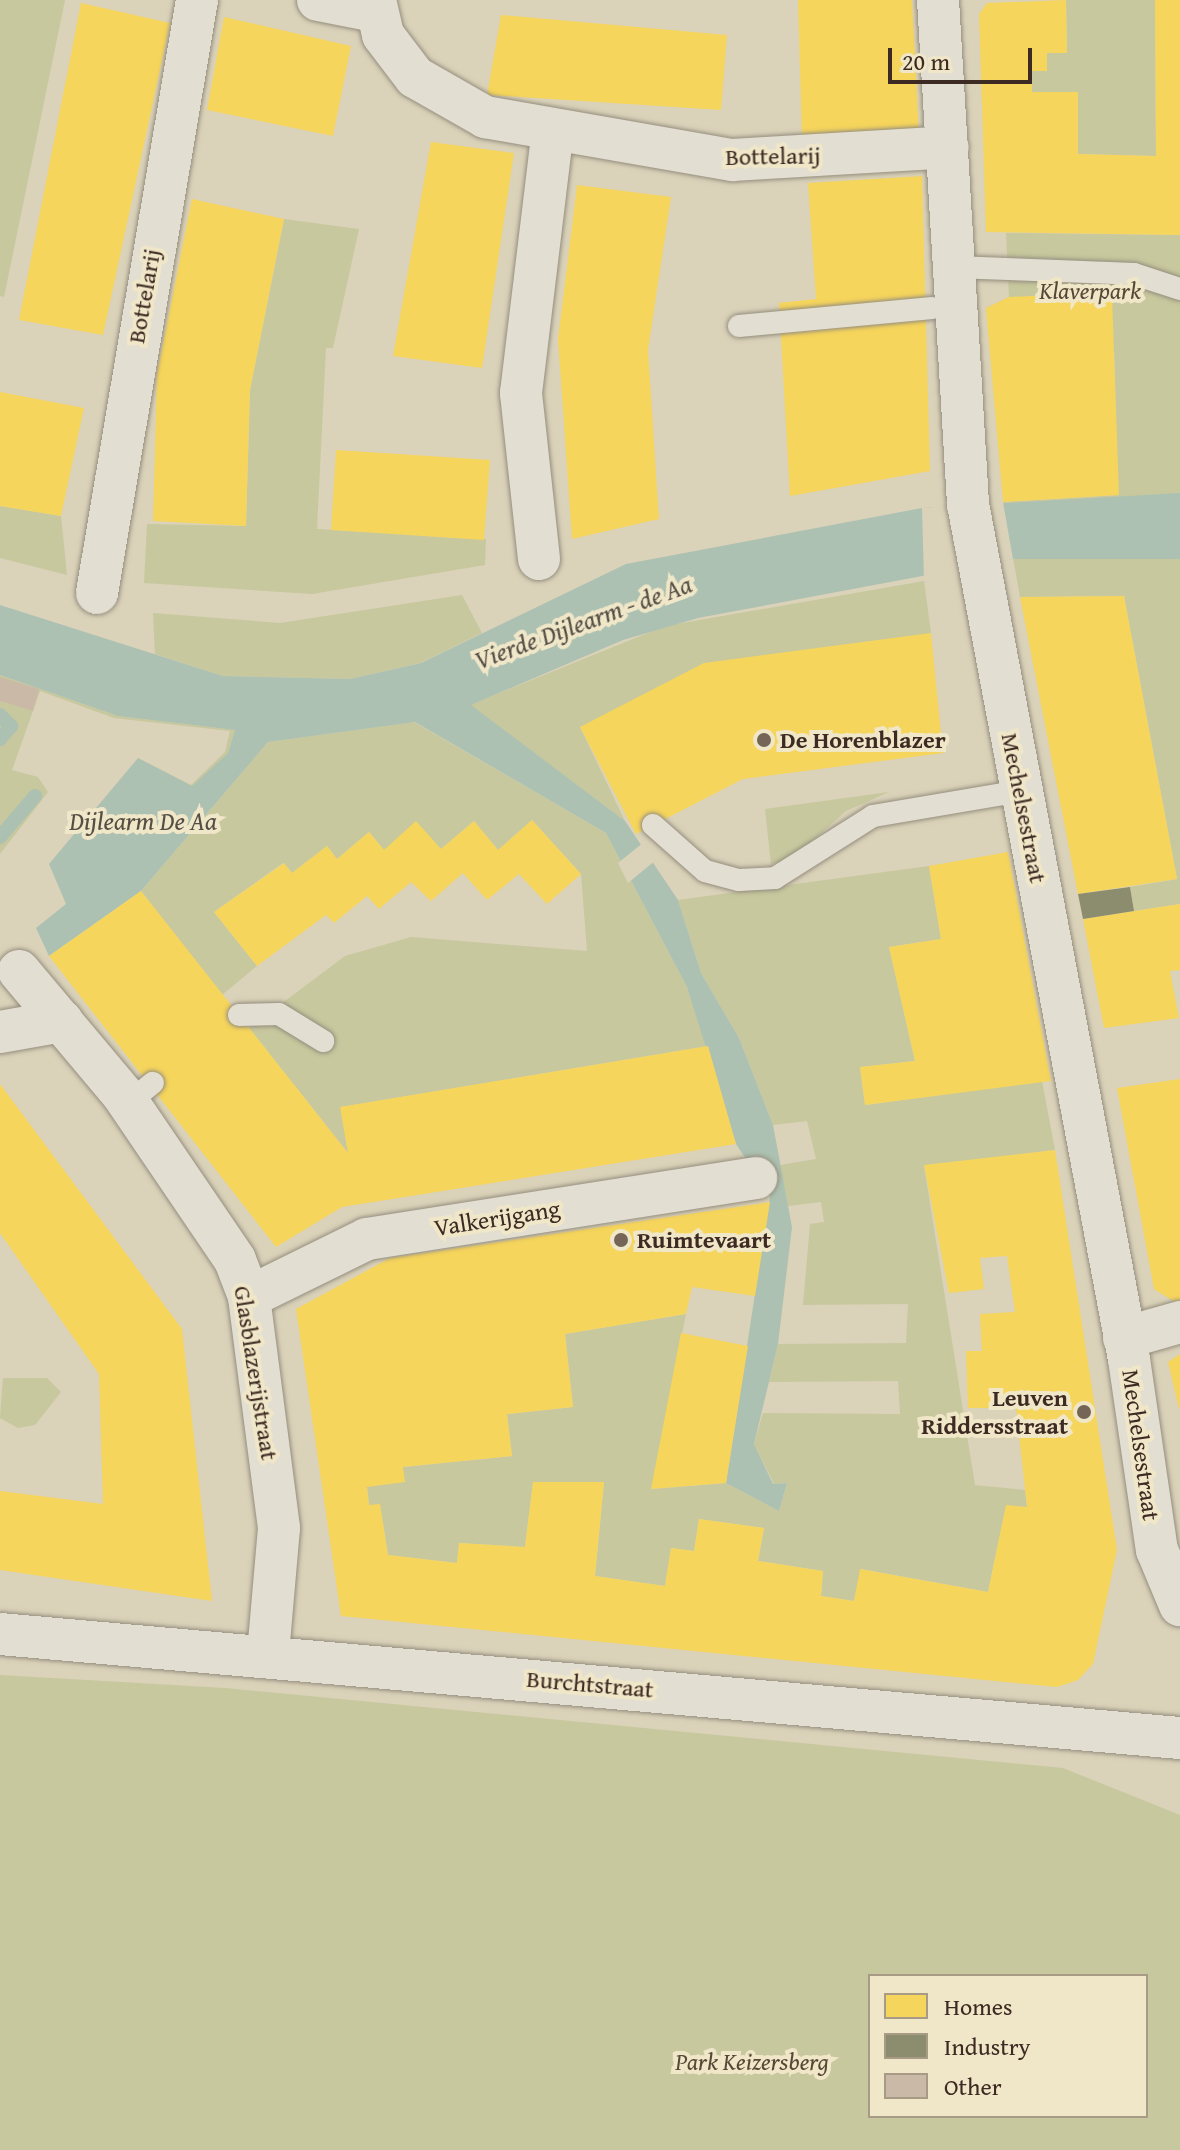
<!DOCTYPE html>
<html>
<head>
<meta charset="utf-8">
<style>
	body { margin:0 }
	#map { position:relative; width:1180px; height:2150px; overflow:hidden; background:#dad2b9; font-family:"Gentium Book Plus",serif }
	div>[style] { position:absolute }
	.green>* { inset:0; background:#c7c89e }
	.water>* { inset:0; background:#acc1b1 }
	.pier>* { inset:0; background:#dad2b9 }
	.homes>* { inset:0; background:#f6d55c }
	.industry>* { inset:0; background:#8c8c6e }
	.stream>* { height:14px; margin:-7px; padding:0 7px; transform-origin:7px; border-radius:7px; background:#acc1b1 }
	.building>* { inset:0; background:#cbb9a8 }
	.roads { filter:drop-shadow(0 0 2px #958e7f) drop-shadow(0 0 2px #958e7f) }
	.service>* { height:22px; margin:-11px; padding:0 11px; transform-origin:11px; border-radius:11px; background:#e2ded1 }
	.minor>* { height:42px; margin:-21px; padding:0 21px; transform-origin:21px; border-radius:21px; background:#e2ded1 }
	.dots>* { width:22px; height:22px; translate:-50% -50%; box-sizing:border-box; border:4px solid #f0e6c8; border-radius:50% }
	span { translate:-50% -50%; white-space:nowrap; text-align:center; line-height:1.15; -webkit-text-stroke:8px #f0e6c8; paint-order:stroke }
	.street-label { font-size:24px; color:#3d2a22 }
	.park-label { font-size:24px; color:#564836; font-style:italic }
	.poi-label { font-size:24px; color:#3d2a22; font-weight:700 }
	.left { translate:0 -50%; text-align:left }
	.right { translate:-100% -50%; text-align:right }
	.water-label { font-size:26px; color:#544e45; font-style:italic }
	.legend { position:absolute; left:868px; top:1974px; width:280px; height:144px; box-sizing:border-box; background:#f0e6c8; border:2px solid #a89b86; margin:0; padding:10px 14px; list-style:none; font-size:24px; color:#3d2a22 }
	.legend li { display:flex; align-items:center; gap:16px; height:40px }
	.legend b { width:40px; border:2px solid #a89b86 }
	.scale { position:absolute; left:888px; top:48px; width:144px; height:36px; box-sizing:border-box; border:4px solid #3d2a22; border-top:0; padding-left:10px; font-size:24px; line-height:28px; white-space:nowrap; color:#3d2a22; -webkit-text-stroke:6px #f0e6c8; paint-order:stroke }
</style>
</head>
<body>
<div id="map">
	<div class="green">
		<i style="clip-path:polygon(0 0,65px 0,4px 297px,0 296px)"></i>
		<i style="clip-path:polygon(1066px 0,1155px 0,1156px 156px,1078px 154px,1078px 93px,1032px 92px,1032px 71px,1047px 53px,1067px 53px)"></i>
		<i style="clip-path:polygon(284px 219px,359px 229px,333px 348px,326px 348px,317px 529px,486px 539px,485px 565px,312px 594px,144px 583px,147px 524px,246px 526px,250px 390px)"></i>
		<i style="clip-path:polygon(1006px 233px,1180px 235px,1180px 904px,1134px 911px,1130px 887px,1177px 879px,1124px 596px,1020px 597px,1003px 502px,1118px 495px,1114px 349px,992px 346px,986px 308px,1009px 297px)"></i>
		<i style="clip-path:polygon(0 506px,61px 516px,67px 575px,0 558px)"></i>
		<i style="clip-path:polygon(924px 581px,931px 633px,580px 727px,625px 821px,470px 705px,665px 626px)"></i>
		<i style="clip-path:polygon(462px 595px,482px 633px,420px 663px,350px 679px,223px 676px,155px 654px,153px 613px,280px 623px)"></i>
		<i style="clip-path:polygon(0 675px,118px 716px,235px 730px,228px 753px,192px 787px,138px 758px,191px 785px,225px 752px,230px 731px,114px 718px,40px 691px,12px 770px,38px 777px,48px 792px,0 854px)"></i>
		<i style="clip-path:polygon(414px 722px,606px 833px,687px 987px,708px 1046px,341px 1107px,348px 1153px,249px 1028px,345px 956px,411px 937px,587px 951px,581px 874px,532px 820px,498px 850px,474px 821px,441px 849px,384px 850px,369px 832px,337px 859px,327px 846px,292px 873px,283px 863px,214px 912px,257px 966px,222px 995px,141px 891px,268px 742px)"></i>
		<i style="clip-path:polygon(889px 792px,846px 811px,792px 859px,771px 864px,765px 809px)"></i>
		<i style="clip-path:polygon(929px 866px,941px 939px,889px 947px,915px 1061px,860px 1067px,865px 1105px,1042px 1081px,1055px 1150px,924px 1166px,975px 1485px,1025px 1490px,1027px 1507px,1006px 1506px,988px 1592px,861px 1569px,854px 1601px,821px 1596px,823px 1571px,758px 1561px,764px 1528px,699px 1519px,694px 1551px,671px 1548px,665px 1586px,595px 1576px,604px 1482px,533px 1482px,525px 1547px,459px 1543px,457px 1563px,388px 1555px,380px 1505px,369px 1505px,367px 1487px,403px 1467px,512px 1456px,507px 1414px,573px 1407px,565px 1334px,686px 1314px,652px 1489px,726px 1483px,779px 1511px,787px 1483px,774px 1484px,754px 1444px,763px 1413px,900px 1414px,898px 1381px,769px 1382px,778px 1344px,906px 1343px,908px 1304px,803px 1305px,810px 1224px,824px 1222px,821px 1202px,788px 1206px,780px 1165px,816px 1159px,807px 1121px,773px 1125px,739px 1038px,701px 973px,678px 900px)"></i>
		<i style="clip-path:polygon(3px 1378px,47px 1378px,61px 1392px,35px 1425px,18px 1428px,0 1418px)"></i>
		<i style="clip-path:polygon(evenodd,0 1675px,225px 1688px,1063px 1768px,1180px 1815px,1180px 2150px,0 2150px,0 1675px,870px 1976px,1146px 1976px,1146px 2116px,870px 2116px,870px 1976px)"></i>
	</div>
	<div class="water">
		<i style="clip-path:polygon(1180px 493px,1180px 559px,1013px 559px,698px 618px,623px 640px,471px 705px,625px 821px,678px 900px,701px 973px,739px 1038px,773px 1125px,792px 1227px,778px 1344px,754px 1444px,773px 1484px,787px 1483px,779px 1511px,726px 1483px,770px 1196px,736px 1144px,687px 987px,606px 833px,415px 722px,268px 742px,141px 891px,49px 956px,36px 928px,66px 904px,49px 864px,138px 758px,192px 786px,228px 753px,235px 730px,118px 716px,0 675px,0 605px,223px 676px,350px 679px,421px 663px,626px 564px,922px 508px)"></i>
	</div>
	<div class="pier">
		<i style="clip-path:polygon(1003px 502px,1013px 559px,924px 581px,922px 508px)"></i>
		<i style="clip-path:polygon(644px 842px,656px 860px,628px 883px,618px 863px)"></i>
	</div>
	<div class="homes">
		<i style="clip-path:polygon(798px 0,912px 0,919px 135px,802px 140px)"></i>
		<i style="clip-path:polygon(1066px 0,1067px 53px,1047px 53px,1047px 71px,1032px 71px,1032px 92px,1078px 92px,1078px 154px,1156px 156px,1155px 0,1180px 0,1180px 235px,986px 232px,979px 14px,987px 3px)"></i>
		<i style="clip-path:polygon(81px 3px,170px 23px,103px 335px,19px 320px)"></i>
		<i style="clip-path:polygon(501px 15px,727px 35px,721px 110px,487px 95px)"></i>
		<i style="clip-path:polygon(224px 17px,351px 46px,333px 136px,207px 110px)"></i>
		<i style="clip-path:polygon(431px 142px,514px 153px,482px 368px,393px 356px)"></i>
		<i style="clip-path:polygon(922px 176px,930px 471px,790px 496px,779px 303px,816px 299px,808px 183px)"></i>
		<i style="clip-path:polygon(577px 185px,671px 197px,648px 350px,659px 519px,572px 539px,558px 339px)"></i>
		<i style="clip-path:polygon(192px 199px,284px 219px,250px 390px,246px 526px,153px 521px,157px 374px)"></i>
		<i style="clip-path:polygon(1052px 295px,1112px 296px,1119px 495px,1003px 502px,986px 308px,1009px 297px)"></i>
		<i style="clip-path:polygon(0 392px,84px 408px,61px 516px,0 506px)"></i>
		<i style="clip-path:polygon(336px 450px,490px 460px,484px 540px,331px 530px)"></i>
		<i style="clip-path:polygon(1124px 596px,1177px 879px,1078px 894px,1020px 597px)"></i>
		<i style="clip-path:polygon(931px 633px,943px 753px,743px 779px,636px 834px,580px 727px,704px 663px)"></i>
		<i style="clip-path:polygon(532px 820px,581px 874px,547px 904px,519px 874px,487px 900px,463px 873px,431px 901px,411px 882px,379px 909px,367px 896px,334px 923px,326px 915px,257px 966px,214px 912px,284px 863px,292px 873px,327px 846px,337px 859px,369px 832px,384px 850px,416px 821px,441px 849px,474px 821px,498px 850px)"></i>
		<i style="clip-path:polygon(1008px 852px,1051px 1081px,865px 1105px,860px 1067px,915px 1061px,889px 947px,941px 939px,929px 866px)"></i>
		<i style="clip-path:polygon(141px 891px,348px 1153px,340px 1107px,708px 1046px,736px 1144px,342px 1207px,276px 1247px,49px 956px)"></i>
		<i style="clip-path:polygon(1180px 904px,1180px 970px,1170px 971px,1179px 1018px,1104px 1028px,1083px 919px)"></i>
		<i style="clip-path:polygon(1180px 1079px,1180px 1300px,1175px 1302px,1154px 1289px,1117px 1088px)"></i>
		<i style="clip-path:polygon(0 1084px,182px 1329px,212px 1601px,0 1570px,0 1491px,103px 1504px,99px 1374px,0 1233px)"></i>
		<i style="clip-path:polygon(1055px 1150px,1117px 1550px,1093px 1664px,1078px 1680px,1057px 1687px,341px 1616px,296px 1309px,390px 1258px,770px 1202px,755px 1296px,692px 1287px,686px 1314px,565px 1334px,573px 1407px,507px 1414px,512px 1456px,403px 1467px,405px 1482px,367px 1487px,369px 1505px,380px 1504px,388px 1555px,457px 1563px,459px 1543px,525px 1547px,533px 1482px,604px 1482px,595px 1576px,665px 1586px,671px 1548px,694px 1551px,699px 1519px,764px 1528px,758px 1561px,823px 1571px,821px 1596px,854px 1601px,860px 1569px,988px 1592px,1006px 1505px,1027px 1507px,1016px 1408px,968px 1408px,966px 1351px,982px 1351px,980px 1314px,1015px 1312px,1007px 1256px,980px 1258px,984px 1289px,949px 1293px,924px 1165px)"></i>
		<i style="clip-path:polygon(681px 1333px,748px 1346px,726px 1483px,651px 1489px)"></i>
		<i style="clip-path:polygon(1180px 1354px,1180px 1408px,1179px 1408px,1168px 1362px)"></i>
	</div>
	<div class="industry">
		<i style="clip-path:polygon(1130px 887px,1134px 911px,1083px 919px,1078px 894px)"></i>
	</div>
	<div class="stream">
		<i style="left:0;top:715px;width:16px;rotate:45deg"></i>
		<i style="left:11px;top:726px;width:17px;rotate:130deg"></i>
		<i style="left:0;top:837px;width:54px;rotate:-49.5deg"></i>
	</div>
	<div class="building">
		<i style="clip-path:polygon(0 677px,39px 689px,33px 711px,0 701px)"></i>
	</div>
	<div class="roads">
		<div class="service">
			<i style="left:955px;top:267px;width:179px;rotate:2.2deg"></i>
			<i style="left:1134px;top:274px;width:48px;rotate:18.1deg"></i>
			<i style="left:739px;top:326px;width:194px;rotate:-5.3deg"></i>
			<i style="left:653px;top:825px;width:69px;rotate:41.5deg"></i>
			<i style="left:705px;top:871px;width:35px;rotate:15deg"></i>
			<i style="left:739px;top:880px;width:36px;rotate:-3deg"></i>
			<i style="left:775px;top:878px;width:116px;rotate:-32.3deg"></i>
			<i style="left:873px;top:816px;width:150px;rotate:-9.6deg"></i>
			<i style="left:239px;top:1015px;width:40px;rotate:-1.4deg"></i>
			<i style="left:279px;top:1014px;width:52px;rotate:31.5deg"></i>
			<i style="left:128px;top:1103px;width:32px;rotate:-39deg"></i>
		</div>
		<div class="minor">
			<i style="left:318px;top:0;width:57px;rotate:11.1deg"></i>
			<i style="left:375px;top:0;width:36px;rotate:77deg"></i>
			<i style="left:383px;top:35px;width:53px;rotate:52.7deg"></i>
			<i style="left:415px;top:77px;width:81px;rotate:29.7deg"></i>
			<i style="left:485px;top:117px;width:251px;rotate:9.9deg"></i>
			<i style="left:732px;top:160px;width:216px;rotate:-3.4deg"></i>
			<i style="left:938px;top:0;width:505px;rotate:86.59deg"></i>
			<i style="left:968px;top:504px;width:870px;rotate:79.34deg"></i>
			<i style="left:1129px;top:1359px;width:193px;rotate:81.7deg"></i>
			<i style="left:1157px;top:1550px;width:60px;rotate:67.3deg"></i>
			<i style="left:539px;top:559px;width:167px;rotate:-96.2deg"></i>
			<i style="left:521px;top:393px;width:265px;rotate:-83.1deg"></i>
			<i style="left:97px;top:593px;width:601px;rotate:-80.43deg"></i>
			<i style="left:19px;top:971px;width:162px;rotate:50deg"></i>
			<i style="left:123px;top:1095px;width:199px;rotate:55.8deg"></i>
			<i style="left:235px;top:1260px;width:40px;rotate:69deg"></i>
			<i style="left:249px;top:1297px;width:233px;rotate:82.6deg"></i>
			<i style="left:279px;top:1528px;width:126px;rotate:95deg"></i>
			<i style="left:0;top:1032px;width:63px;rotate:-10.1deg"></i>
			<i style="left:249px;top:1297px;width:131px;rotate:-26.2deg"></i>
			<i style="left:367px;top:1239px;width:394px;rotate:-8.9deg"></i>
			<i style="left:1124px;top:1338px;width:58px;rotate:-15.9deg"></i>
			<i style="left:0;top:1634px;width:1185px;rotate:5.04deg"></i>
		</div>
	</div>
	<div class="dots">
		<i style="left:764px;top:740px;background:#746557"></i>
		<i style="left:621px;top:1240px;background:#746557"></i>
		<i style="left:1084px;top:1412px;background:#746557"></i>
	</div>
	<div class="street-label">
		<span style="left:773px;top:156px;rotate:-1deg">Bottelarij</span>
		<span style="left:144px;top:296px;rotate:-80deg">Bottelarij</span>
		<span style="left:1024px;top:808px;rotate:79deg">Mechelsestraat</span>
		<span style="left:497px;top:1218px;rotate:-9deg">Valkerijgang</span>
		<span style="left:256px;top:1373px;rotate:81deg">Glasblazerijstraat</span>
		<span style="left:1141px;top:1445px;rotate:82deg">Mechelsestraat</span>
		<span style="left:590px;top:1684px;rotate:5deg">Burchtstraat</span>
	</div>
	<div class="park-label">
		<span style="left:1090px;top:291px">Klaverpark</span>
		<span style="left:752px;top:2062px">Park Keizersberg</span>
	</div>
	<div class="poi-label">
		<span class="left" style="left:780px;top:740px">De Horenblazer</span>
		<span class="left" style="left:637px;top:1240px">Ruimtevaart</span>
		<span class="right" style="left:1068px;top:1412px">Leuven<br>Riddersstraat</span>
	</div>
	<div class="water-label">
		<span style="left:583px;top:622px;rotate:-20deg">Vierde Dijlearm - de Aa</span>
		<span style="left:143px;top:821px">Dijlearm De Aa</span>
	</div>
	<ul class="legend">
	<li><b style="height:22px;background:#f6d55c"></b>Homes</li>
	<li><b style="height:22px;background:#8c8c6e"></b>Industry</li>
	<li><b style="height:22px;background:#cbb9a8"></b>Other</li>
	</ul>
	<div class="scale">20 m</div>
</div>
</body>
</html>
